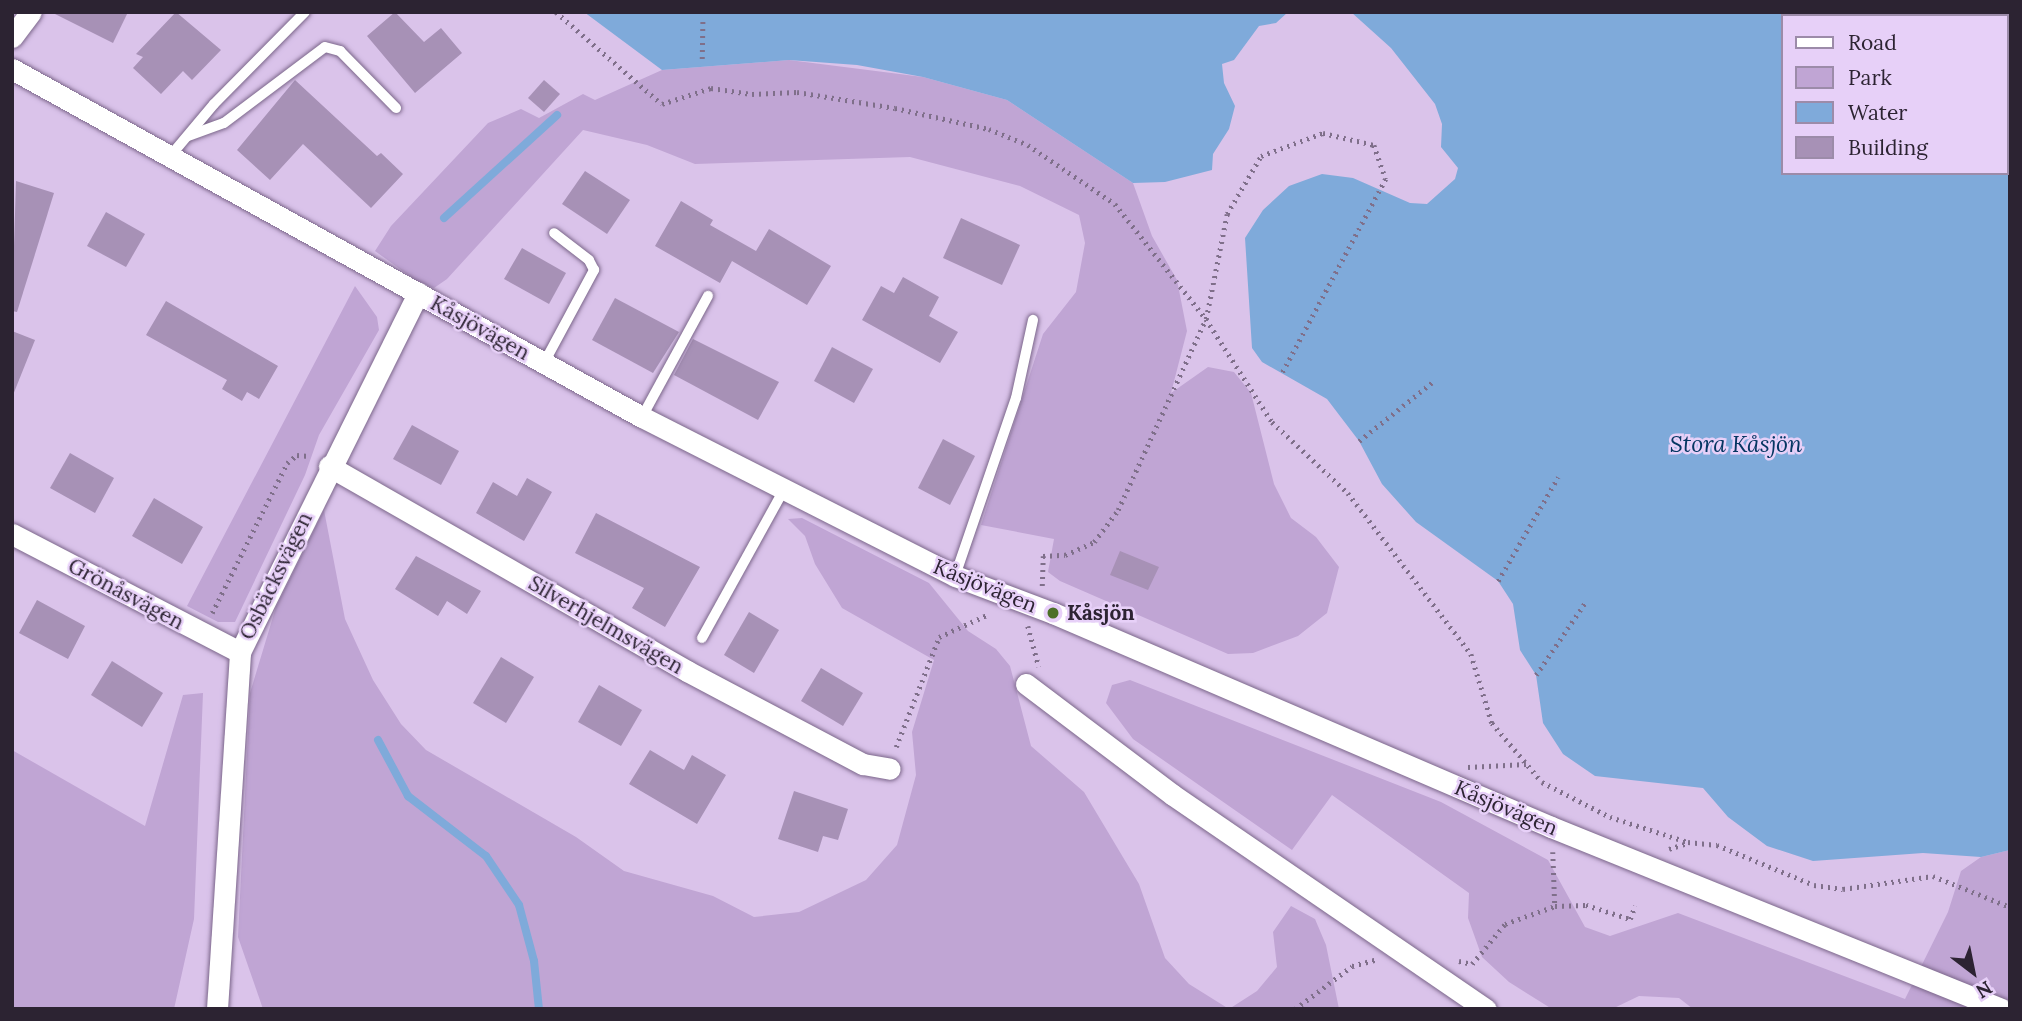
<!DOCTYPE html>
<html>
<head>
<meta charset="utf-8">
<style>
	body { margin:0 }
	#map { position:relative; width:2022px; height:1021px; overflow:hidden; background:#dac3ea; font-family:Lora,serif }
	div>[style] { position:absolute }
	.green>* { inset:0; background:#c0a5d4 }
	.water>* { inset:0; background:#7faada }
	.stream>* { height:8px; margin:-4px; padding:0 4px; transform-origin:4px; border-radius:4px; background:#7faada }
	.building>* { inset:0; background:#a791b6 }
	.path>* { height:4.5px; margin-top:-2.25px; transform-origin:0; background:repeating-linear-gradient(90deg,#7f6f8a 0 2px,transparent 0 7px) }
	.roads { filter:drop-shadow(0 0 2px #7b668a) drop-shadow(0 0 2px #7b668a) }
	.lane>* { height:10px; margin:-5px; padding:0 5px; transform-origin:5px; border-radius:5px; background:#fff }
	.street>* { height:21px; margin:-10.5px; padding:0 10.5px; transform-origin:10.5px; border-radius:10.5px; background:#fff }
	.dots>* { width:19px; height:19px; translate:-50% -50%; box-sizing:border-box; border:4px solid #e7d0f8; border-radius:50% }
	span { translate:-50% -50%; white-space:nowrap; text-align:center; line-height:1.15; -webkit-text-stroke:5px #e7d0f8; paint-order:stroke }
	.street-label { font-size:21px; color:#2c2332 }
	.poi-label { font-size:21px; color:#2c2332; font-weight:700 }
	.left { translate:0 -50%; text-align:left }
	.water-label { font-size:23px; color:#053662; font-style:italic }
	.frame { position:absolute; inset:0; border:14px solid #2c2332; pointer-events:none }
	.legend { position:absolute; left:1781px; top:14px; width:228px; height:161px; box-sizing:border-box; background:#e7d0f8; border:2px solid #9c8ba9; margin:0; padding:9px 12px; list-style:none; font-size:21px; color:#2c2332 }
	.legend li { display:flex; align-items:center; gap:14px; height:35px }
	.legend b { width:35px; border:2px solid #9c8ba9 }
	.north { position:absolute; left:1938px; top:937px; width:70px; height:70px; -webkit-text-stroke:5px #e7d0f8; paint-order:stroke; rotate:148deg; font-size:19px; font-weight:700; line-height:28px; text-align:center; color:#2c2332 }
	.north::after { content:''; display:block; margin:auto; width:24px; height:32px; background:#2c2332; clip-path:polygon(50% 0,100% 100%,50% 72%,0 100%) }
</style>
</head>
<body>
<div id="map">
	<div class="green">
		<i style="clip-path:polygon(789px 60px,923px 77px,1007px 100px,1133px 183px,1152px 236px,1177px 280px,1187px 331px,1171px 393px,1208px 367px,1234px 372px,1251px 393px,1274px 484px,1291px 518px,1316px 537px,1339px 567px,1327px 613px,1298px 636px,1253px 653px,1228px 654px,1060px 581px,1048px 572px,1054px 539px,981px 525px,1043px 334px,1076px 292px,1085px 243px,1079px 215px,1020px 186px,910px 157px,695px 164px,647px 145px,583px 130px,447px 279px,434px 288px,418px 282px,375px 251px,391px 226px,488px 123px,521px 109px,539px 118px,583px 94px,595px 100px,662px 70px)"></i>
		<i style="clip-path:polygon(355px 286px,377px 317px,379px 330px,319px 435px,305px 475px,235px 622px,218px 622px,187px 606px)"></i>
		<i style="clip-path:polygon(324px 510px,345px 619px,373px 680px,401px 724px,426px 750px,576px 837px,624px 871px,713px 896px,754px 917px,799px 912px,866px 880px,897px 845px,916px 775px,912px 732px,934px 660px,842px 608px,815px 564px,805px 536px,788px 519px,802px 518px,929px 583px,968px 631px,996px 649px,1010px 666px,1031px 746px,1084px 792px,1139px 884px,1165px 958px,1189px 984px,1229px 1009px,1257px 991px,1277px 967px,1273px 932px,1291px 906px,1315px 919px,1326px 945px,1339px 1009px,263px 1009px,238px 937px,250px 693px,276px 607px)"></i>
		<i style="clip-path:polygon(1130px 680px,1441px 802px,1548px 860px,1585px 927px,1610px 936px,1678px 913px,1905px 999px,1948px 912px,1961px 871px,1981px 857px,2010px 850px,2010px 1009px,1693px 1009px,1679px 998px,1639px 996px,1612px 1009px,1552px 1009px,1509px 982px,1482px 957px,1468px 918px,1469px 893px,1332px 795px,1292px 850px,1133px 739px,1106px 703px,1112px 685px)"></i>
		<i style="clip-path:polygon(203px 693px,194px 919px,174px 1009px,12px 1009px,12px 750px,145px 826px,183px 695px)"></i>
	</div>
	<div class="water">
		<i style="clip-path:polygon(584px 12px,1288px 12px,1276px 23px,1259px 26px,1234px 60px,1222px 64px,1224px 83px,1235px 106px,1229px 129px,1213px 154px,1212px 170px,1165px 182px,1133px 183px,1007px 100px,923px 77px,857px 65px,789px 60px,662px 70px)"></i>
		<i style="clip-path:polygon(evenodd,1351px 12px,2010px 12px,2010px 850px,1981px 857px,1923px 853px,1813px 861px,1767px 846px,1728px 817px,1703px 788px,1595px 776px,1563px 754px,1543px 723px,1536px 675px,1520px 650px,1513px 604px,1498px 581px,1416px 522px,1382px 484px,1359px 441px,1327px 399px,1262px 362px,1252px 348px,1245px 238px,1263px 210px,1289px 186px,1322px 174px,1353px 178px,1410px 203px,1427px 204px,1455px 179px,1458px 168px,1441px 147px,1442px 124px,1435px 104px,1391px 48px,1351px 12px,1782px 16px,2006px 16px,2006px 173px,1782px 173px,1782px 16px)"></i>
	</div>
	<div class="stream">
		<i style="left:444px;top:218px;width:153px;rotate:-42.3deg"></i>
		<i style="left:378px;top:740px;width:64px;rotate:61.8deg"></i>
		<i style="left:408px;top:796px;width:98px;rotate:37.6deg"></i>
		<i style="left:486px;top:856px;width:59px;rotate:56deg"></i>
		<i style="left:519px;top:905px;width:58px;rotate:75deg"></i>
		<i style="left:534px;top:961px;width:48px;rotate:84.1deg"></i>
	</div>
	<div class="building">
		<i style="clip-path:polygon(51px 12px,128px 12px,113px 43px)"></i>
		<i style="clip-path:polygon(176px 12px,221px 50px,192px 80px,183px 71px,161px 94px,133px 68px,143px 57px,136px 54px)"></i>
		<i style="clip-path:polygon(395px 12px,424px 42px,441px 28px,462px 53px,415px 93px,367px 36px)"></i>
		<i style="clip-path:polygon(295px 80px,377px 156px,381px 153px,403px 174px,371px 208px,303px 144px,270px 180px,237px 150px)"></i>
		<i style="clip-path:polygon(544px 80px,560px 94px,544px 112px,528px 98px)"></i>
		<i style="clip-path:polygon(585px 171px,630px 200px,607px 234px,562px 204px)"></i>
		<i style="clip-path:polygon(16px 181px,54px 193px,17px 312px,12px 311px)"></i>
		<i style="clip-path:polygon(681px 201px,713px 220px,710px 225px,756px 251px,769px 229px,831px 266px,807px 305px,732px 261px,720px 283px,655px 246px)"></i>
		<i style="clip-path:polygon(106px 212px,145px 234px,126px 267px,87px 246px)"></i>
		<i style="clip-path:polygon(961px 218px,1020px 245px,1002px 285px,943px 258px)"></i>
		<i style="clip-path:polygon(522px 248px,566px 273px,549px 304px,504px 279px)"></i>
		<i style="clip-path:polygon(903px 277px,939px 297px,929px 316px,958px 332px,940px 363px,862px 320px,881px 286px,894px 293px)"></i>
		<i style="clip-path:polygon(615px 298px,679px 332px,653px 373px,592px 340px)"></i>
		<i style="clip-path:polygon(166px 301px,278px 366px,259px 399px,247px 392px,242px 401px,222px 389px,227px 380px,146px 335px)"></i>
		<i style="clip-path:polygon(12px 331px,35px 340px,13px 395px,12px 395px)"></i>
		<i style="clip-path:polygon(693px 339px,779px 382px,758px 420px,674px 375px)"></i>
		<i style="clip-path:polygon(832px 347px,873px 369px,854px 403px,814px 381px)"></i>
		<i style="clip-path:polygon(412px 425px,459px 451px,441px 485px,393px 459px)"></i>
		<i style="clip-path:polygon(943px 439px,975px 456px,950px 505px,918px 488px)"></i>
		<i style="clip-path:polygon(70px 453px,114px 478px,95px 513px,50px 488px)"></i>
		<i style="clip-path:polygon(527px 478px,552px 492px,524px 541px,476px 513px,493px 482px,517px 496px)"></i>
		<i style="clip-path:polygon(154px 498px,203px 527px,182px 564px,132px 536px)"></i>
		<i style="clip-path:polygon(596px 513px,700px 567px,665px 627px,632px 608px,644px 588px,575px 553px)"></i>
		<i style="clip-path:polygon(1120px 551px,1159px 567px,1148px 590px,1110px 575px)"></i>
		<i style="clip-path:polygon(416px 556px,481px 591px,467px 614px,447px 601px,438px 616px,395px 589px)"></i>
		<i style="clip-path:polygon(37px 600px,85px 626px,68px 659px,19px 633px)"></i>
		<i style="clip-path:polygon(749px 612px,779px 630px,754px 673px,724px 655px)"></i>
		<i style="clip-path:polygon(501px 657px,534px 677px,506px 723px,473px 703px)"></i>
		<i style="clip-path:polygon(112px 661px,163px 693px,142px 727px,91px 695px)"></i>
		<i style="clip-path:polygon(821px 668px,863px 693px,843px 726px,801px 701px)"></i>
		<i style="clip-path:polygon(599px 685px,642px 710px,621px 746px,578px 722px)"></i>
		<i style="clip-path:polygon(650px 750px,684px 770px,692px 755px,726px 775px,697px 824px,629px 784px)"></i>
		<i style="clip-path:polygon(794px 791px,848px 809px,838px 840px,823px 836px,818px 852px,778px 839px)"></i>
	</div>
	<div class="path">
		<i style="left:556px;top:12px;width:140px;rotate:41deg"></i>
		<i style="left:662px;top:104px;width:52px;rotate:-18.1deg"></i>
		<i style="left:711px;top:88px;width:41px;rotate:8.3deg"></i>
		<i style="left:752px;top:94px;width:45px;rotate:-2.5deg"></i>
		<i style="left:797px;top:92px;width:99px;rotate:9.3deg"></i>
		<i style="left:895px;top:108px;width:96px;rotate:12.6deg"></i>
		<i style="left:989px;top:129px;width:42px;rotate:22.3deg"></i>
		<i style="left:1028px;top:145px;width:105px;rotate:34.1deg"></i>
		<i style="left:1115px;top:204px;width:147px;rotate:51.6deg"></i>
		<i style="left:1206px;top:319px;width:122px;rotate:57.3deg"></i>
		<i style="left:1272px;top:422px;width:104px;rotate:43.1deg"></i>
		<i style="left:1348px;top:493px;width:203px;rotate:52.6deg"></i>
		<i style="left:1471px;top:654px;width:72px;rotate:73.1deg"></i>
		<i style="left:1492px;top:723px;width:77px;rotate:49.7deg"></i>
		<i style="left:1542px;top:782px;width:76px;rotate:27.2deg"></i>
		<i style="left:1610px;top:817px;width:82px;rotate:17.8deg"></i>
		<i style="left:1688px;top:842px;width:29px;rotate:6deg"></i>
		<i style="left:1717px;top:845px;width:105px;rotate:22.4deg"></i>
		<i style="left:1814px;top:885px;width:29px;rotate:8deg"></i>
		<i style="left:1843px;top:889px;width:91px;rotate:-8.2deg"></i>
		<i style="left:1933px;top:876px;width:83px;rotate:21.9deg"></i>
		<i style="left:702px;top:59px;width:39px;rotate:-89deg"></i>
		<i style="left:1359px;top:441px;width:96px;rotate:-38.7deg"></i>
		<i style="left:1498px;top:581px;width:120px;rotate:-60deg"></i>
		<i style="left:1042px;top:586px;width:30px;rotate:-88deg"></i>
		<i style="left:1043px;top:556px;width:22px;rotate:-3deg"></i>
		<i style="left:1065px;top:555px;width:32px;rotate:-24deg"></i>
		<i style="left:1094px;top:542px;width:40px;rotate:-53deg"></i>
		<i style="left:1118px;top:510px;width:210px;rotate:-65.3deg"></i>
		<i style="left:1206px;top:319px;width:107px;rotate:-78.7deg"></i>
		<i style="left:1227px;top:214px;width:67px;rotate:-59.6deg"></i>
		<i style="left:1261px;top:156px;width:66px;rotate:-20.4deg"></i>
		<i style="left:1323px;top:133px;width:52px;rotate:13.2deg"></i>
		<i style="left:1374px;top:145px;width:36px;rotate:71deg"></i>
		<i style="left:1386px;top:179px;width:221px;rotate:118.1deg"></i>
		<i style="left:212px;top:613px;width:168px;rotate:-63.4deg"></i>
		<i style="left:287px;top:463px;width:13px;rotate:-39deg"></i>
		<i style="left:297px;top:455px;width:12px;rotate:5deg"></i>
		<i style="left:1028px;top:626px;width:42px;rotate:75deg"></i>
		<i style="left:1536px;top:675px;width:87px;rotate:-55.8deg"></i>
		<i style="left:896px;top:747px;width:118px;rotate:-68.6deg"></i>
		<i style="left:939px;top:637px;width:55px;rotate:-24.7deg"></i>
		<i style="left:1468px;top:767px;width:58px;rotate:-3deg"></i>
		<i style="left:1669px;top:849px;width:19px;rotate:-18deg"></i>
		<i style="left:1553px;top:852px;width:54px;rotate:87.9deg"></i>
		<i style="left:1459px;top:961px;width:13px;rotate:13deg"></i>
		<i style="left:1472px;top:964px;width:52px;rotate:-50.5deg"></i>
		<i style="left:1505px;top:924px;width:53px;rotate:-19.8deg"></i>
		<i style="left:1555px;top:906px;width:31px;rotate:-2deg"></i>
		<i style="left:1586px;top:905px;width:46px;rotate:17.7deg"></i>
		<i style="left:1630px;top:919px;width:14px;rotate:-69deg"></i>
		<i style="left:1295px;top:1009px;width:71px;rotate:-37deg"></i>
		<i style="left:1352px;top:966px;width:24px;rotate:-15deg"></i>
	</div>
	<div class="roads">
		<div class="lane">
			<i style="left:188px;top:136px;width:38px;rotate:-20deg"></i>
			<i style="left:224px;top:123px;width:126px;rotate:-37deg"></i>
			<i style="left:325px;top:47px;width:16px;rotate:15deg"></i>
			<i style="left:340px;top:51px;width:80px;rotate:45.5deg"></i>
			<i style="left:172px;top:154px;width:65px;rotate:-50deg"></i>
			<i style="left:214px;top:104px;width:129px;rotate:-45.3deg"></i>
			<i style="left:544px;top:363px;width:106px;rotate:-61.7deg"></i>
			<i style="left:594px;top:270px;width:11px;rotate:-117deg"></i>
			<i style="left:589px;top:260px;width:44px;rotate:-142.4deg"></i>
			<i style="left:642px;top:417px;width:138px;rotate:-61.4deg"></i>
			<i style="left:955px;top:576px;width:188px;rotate:-71.1deg"></i>
			<i style="left:1016px;top:398px;width:80px;rotate:-77.7deg"></i>
			<i style="left:702px;top:638px;width:168px;rotate:-61.1deg"></i>
		</div>
		<div class="street">
			<i style="left:12px;top:37px;width:31px;rotate:-53deg"></i>
			<i style="left:12px;top:69px;width:720px;rotate:28.92deg"></i>
			<i style="left:642px;top:417px;width:351px;rotate:26.9deg"></i>
			<i style="left:955px;top:576px;width:105px;rotate:20.7deg"></i>
			<i style="left:1053px;top:613px;width:542px;rotate:23.25deg"></i>
			<i style="left:1551px;top:827px;width:486px;rotate:22deg"></i>
			<i style="left:329px;top:466px;width:413px;rotate:29.8deg"></i>
			<i style="left:687px;top:671px;width:199px;rotate:27.9deg"></i>
			<i style="left:863px;top:764px;width:27px;rotate:10deg"></i>
			<i style="left:12px;top:534px;width:257px;rotate:27.4deg"></i>
			<i style="left:1026px;top:684px;width:184px;rotate:37.1deg"></i>
			<i style="left:1173px;top:795px;width:379px;rotate:34.4deg"></i>
			<i style="left:217px;top:1009px;width:358px;rotate:-86.3deg"></i>
			<i style="left:240px;top:652px;width:401px;rotate:-63.6deg"></i>
		</div>
	</div>
	<div class="dots">
		<i style="left:1053px;top:613px;background:#4c6f27"></i>
	</div>
	<div class="street-label">
		<span style="left:480px;top:328px;rotate:29deg">Kåsjövägen</span>
		<span style="left:276px;top:576px;rotate:-64deg">Osbäcksvägen</span>
		<span style="left:985px;top:586px;rotate:22deg">Kåsjövägen</span>
		<span style="left:126px;top:594px;rotate:28deg">Grönåsvägen</span>
		<span style="left:606px;top:625px;rotate:30deg">Silverhjelmsvägen</span>
		<span style="left:1506px;top:808px;rotate:23deg">Kåsjövägen</span>
	</div>
	<div class="poi-label">
		<span class="left" style="left:1067px;top:613px">Kåsjön</span>
	</div>
	<div class="water-label">
		<span style="left:1736px;top:444px">Stora Kåsjön</span>
	</div>
	<div class="frame"></div>
	<ul class="legend">
	<li><b style="height:9px;background:#fff"></b>Road</li>
	<li><b style="height:19px;background:#c0a5d4"></b>Park</li>
	<li><b style="height:19px;background:#7faada"></b>Water</li>
	<li><b style="height:19px;background:#a791b6"></b>Building</li>
	</ul>
	<div class="north">N</div>
</div>
</body>
</html>
